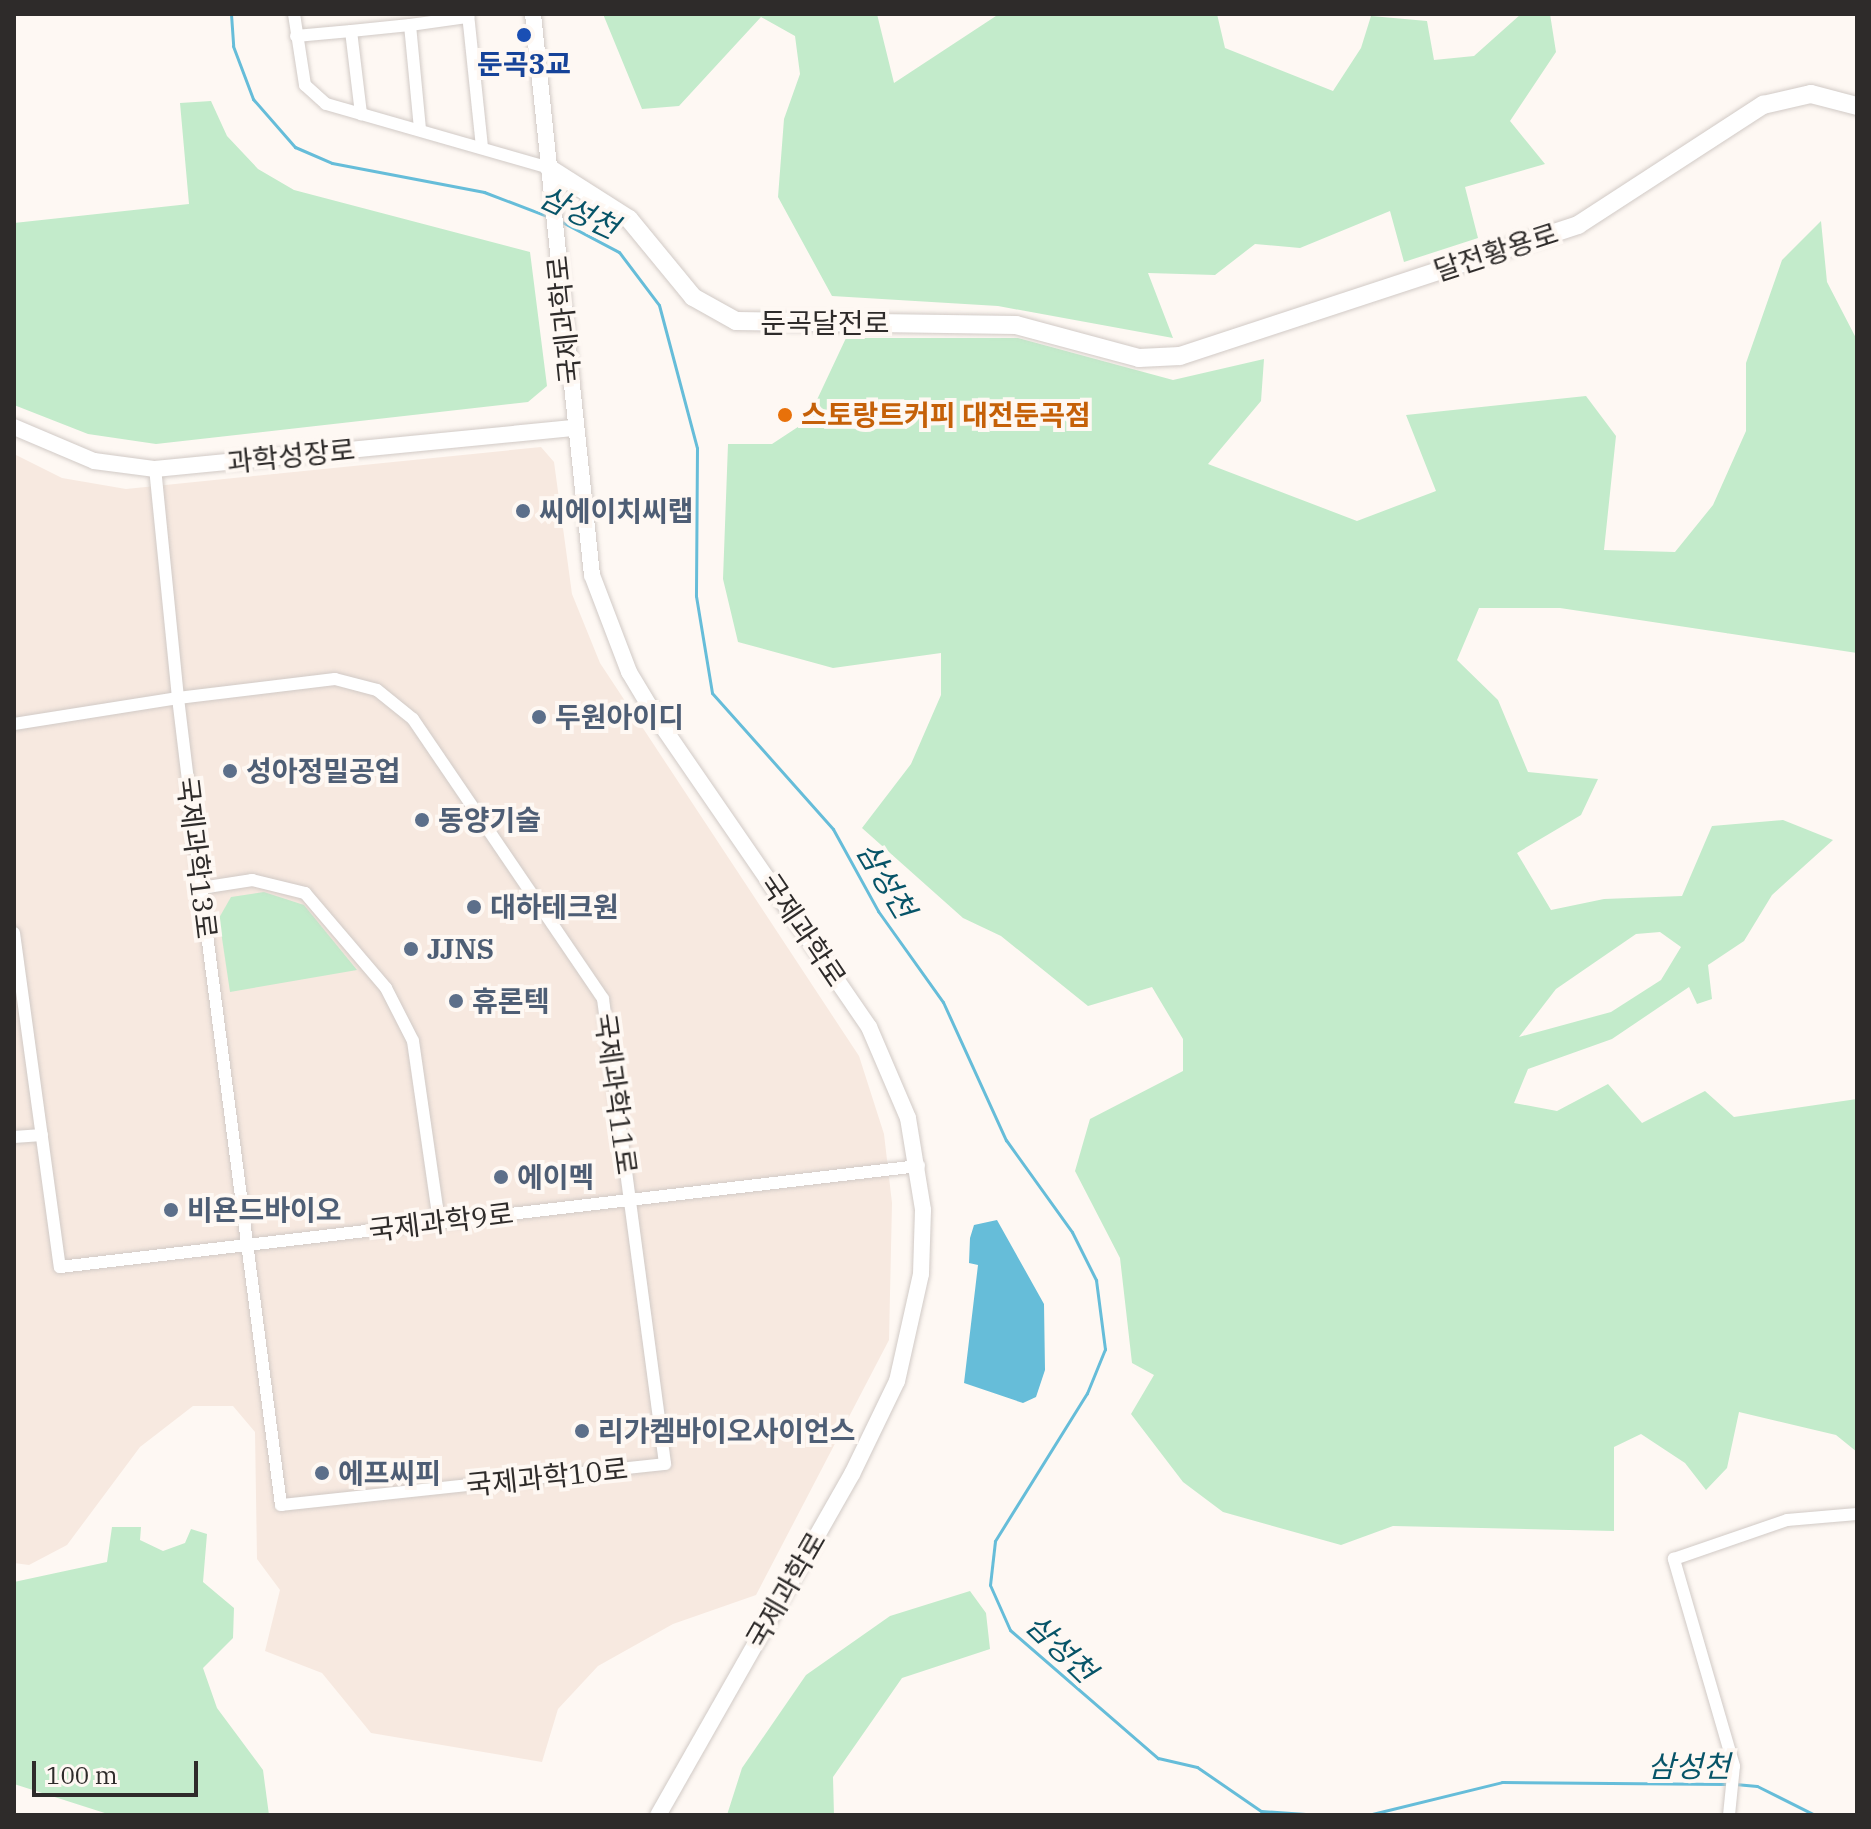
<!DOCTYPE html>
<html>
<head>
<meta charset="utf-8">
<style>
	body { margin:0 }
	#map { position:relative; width:1871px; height:1829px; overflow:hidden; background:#fef8f3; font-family:"IBM Plex Serif","Noto Sans KR",serif }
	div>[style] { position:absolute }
	.built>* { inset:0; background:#f7e9e0 }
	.green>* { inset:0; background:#c3ebcb }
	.water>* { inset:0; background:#66bdd9 }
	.stream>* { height:3px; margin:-1.5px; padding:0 1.5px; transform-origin:1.5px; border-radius:1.5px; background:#66bdd9 }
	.roads { filter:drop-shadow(0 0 2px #d1cac6) drop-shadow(0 0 2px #d1cac6) }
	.minor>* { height:12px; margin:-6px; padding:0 6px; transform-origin:6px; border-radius:6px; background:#fff }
	.tertiary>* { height:16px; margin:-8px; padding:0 8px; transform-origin:8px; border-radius:8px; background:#fff }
	.secondary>* { height:18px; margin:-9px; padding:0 9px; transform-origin:9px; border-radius:9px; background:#fff }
	.dots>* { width:22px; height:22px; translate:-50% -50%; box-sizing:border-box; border:4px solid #fef8f3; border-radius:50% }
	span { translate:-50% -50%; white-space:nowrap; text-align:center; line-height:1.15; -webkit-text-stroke:8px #fef8f3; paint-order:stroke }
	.transit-label { font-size:28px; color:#164399; font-weight:700 }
	.street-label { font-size:28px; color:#2e2b2a }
	.food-label { font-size:28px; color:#c56008; font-weight:700 }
	.left { translate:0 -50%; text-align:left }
	.service-label { font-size:28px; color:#4e5e75; font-weight:700 }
	.water-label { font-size:30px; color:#075468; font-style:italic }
	.frame { position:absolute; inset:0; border:16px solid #2e2b2a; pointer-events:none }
	.scale { position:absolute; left:32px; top:1761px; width:166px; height:36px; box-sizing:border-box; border:4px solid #2e2b2a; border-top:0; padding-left:10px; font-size:24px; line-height:28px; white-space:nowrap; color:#2e2b2a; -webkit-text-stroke:6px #fef8f3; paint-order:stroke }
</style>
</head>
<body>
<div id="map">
	<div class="built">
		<i style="clip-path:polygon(541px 447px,554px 462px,572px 594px,600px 663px,859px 1056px,884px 1134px,892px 1203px,889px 1340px,756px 1595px,673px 1624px,598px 1666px,558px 1709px,542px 1762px,371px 1733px,322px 1673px,265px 1651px,280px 1590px,257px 1559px,255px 1432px,233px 1406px,193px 1406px,140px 1447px,67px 1545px,29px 1565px,14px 1563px,14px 454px,62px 478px,126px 489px)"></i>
	</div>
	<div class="green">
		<i style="clip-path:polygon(603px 14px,877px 14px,894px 83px,999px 14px,1217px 14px,1225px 48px,1333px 91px,1361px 48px,1371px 16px,1427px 21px,1434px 60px,1474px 56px,1521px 14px,1550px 14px,1556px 52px,1510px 121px,1545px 164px,1465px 187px,1478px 238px,1404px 262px,1390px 211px,1300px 248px,1255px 244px,1215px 275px,1148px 273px,1173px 338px,998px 306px,832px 296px,778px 197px,784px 119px,800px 74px,795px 36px,761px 17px,679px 106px,642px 109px)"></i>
		<i style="clip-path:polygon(211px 101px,227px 136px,258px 169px,294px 190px,530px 252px,547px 386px,528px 402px,156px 444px,88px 434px,14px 405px,14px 223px,189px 204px,180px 103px)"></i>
		<i style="clip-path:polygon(evenodd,1821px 221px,1827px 282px,1857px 340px,1857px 653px,1560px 608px,1479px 608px,1457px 660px,1498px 700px,1528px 772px,1598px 779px,1581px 815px,1517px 853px,1551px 910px,1604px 899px,1682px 896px,1712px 826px,1783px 820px,1833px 840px,1772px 895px,1744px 941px,1708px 965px,1712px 999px,1697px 1004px,1689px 987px,1612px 1039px,1528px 1069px,1514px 1103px,1557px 1111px,1608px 1084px,1642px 1123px,1705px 1091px,1734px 1117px,1857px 1099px,1857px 1452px,1836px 1435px,1739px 1412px,1727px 1468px,1706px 1490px,1685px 1463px,1641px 1434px,1614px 1447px,1614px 1531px,1393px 1526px,1341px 1545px,1223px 1512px,1183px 1482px,1131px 1414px,1154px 1375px,1132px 1363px,1120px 1258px,1075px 1171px,1090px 1119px,1183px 1071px,1183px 1039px,1152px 987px,1088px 1006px,1001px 936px,963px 918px,862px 828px,911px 764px,941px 695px,941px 653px,833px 668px,738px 642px,723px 579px,728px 444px,772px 444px,807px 421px,846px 338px,1018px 338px,1173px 380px,1264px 359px,1261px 401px,1208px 464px,1357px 521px,1436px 491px,1406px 415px,1586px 396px,1616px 436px,1604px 550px,1675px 552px,1713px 505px,1746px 431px,1746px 363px,1782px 260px,1821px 221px,1660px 932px,1681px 947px,1661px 980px,1611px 1012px,1519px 1037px,1556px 989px,1636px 934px,1660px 932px)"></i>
		<i style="clip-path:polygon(264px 892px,304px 905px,357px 970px,230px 992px,219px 918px,231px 897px)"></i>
		<i style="clip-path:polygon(112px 1527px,141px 1527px,140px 1540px,163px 1551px,185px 1543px,191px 1529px,207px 1534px,203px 1582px,234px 1608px,233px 1638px,203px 1668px,217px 1708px,263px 1770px,269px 1815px,111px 1815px,14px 1784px,14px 1582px,107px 1562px)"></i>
		<i style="clip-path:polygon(970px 1591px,986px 1613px,990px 1649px,902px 1678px,833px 1777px,834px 1815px,727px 1815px,742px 1768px,806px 1675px,890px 1616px)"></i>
	</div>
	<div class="water">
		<i style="clip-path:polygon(997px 1220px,1044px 1304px,1045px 1370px,1036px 1397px,1023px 1403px,964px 1383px,978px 1265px,969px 1263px,970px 1238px,974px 1225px)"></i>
	</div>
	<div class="stream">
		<i style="left:231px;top:14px;width:32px;rotate:86deg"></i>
		<i style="left:233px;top:46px;width:57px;rotate:69.3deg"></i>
		<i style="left:253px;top:99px;width:64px;rotate:48.8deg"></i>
		<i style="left:295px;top:147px;width:40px;rotate:23.4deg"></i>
		<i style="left:332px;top:163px;width:155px;rotate:10.8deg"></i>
		<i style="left:484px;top:192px;width:67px;rotate:20.9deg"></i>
		<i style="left:562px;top:222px;width:64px;rotate:27.8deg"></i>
		<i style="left:619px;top:252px;width:66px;rotate:53deg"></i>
		<i style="left:659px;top:305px;width:148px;rotate:75.1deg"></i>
		<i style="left:697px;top:448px;width:148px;rotate:90.4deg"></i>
		<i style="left:696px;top:596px;width:98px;rotate:80.6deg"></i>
		<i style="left:712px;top:693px;width:182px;rotate:48.3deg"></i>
		<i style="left:833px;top:829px;width:94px;rotate:61.2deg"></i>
		<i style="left:878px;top:911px;width:112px;rotate:54.5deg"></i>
		<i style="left:943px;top:1002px;width:152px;rotate:65.5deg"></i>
		<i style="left:1006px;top:1140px;width:113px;rotate:54.3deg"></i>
		<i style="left:1072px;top:1232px;width:54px;rotate:63.4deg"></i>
		<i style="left:1096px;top:1280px;width:70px;rotate:82.6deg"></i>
		<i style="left:1105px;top:1349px;width:48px;rotate:112.2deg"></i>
		<i style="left:1087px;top:1393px;width:174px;rotate:121.9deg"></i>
		<i style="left:995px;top:1541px;width:44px;rotate:96.5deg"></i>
		<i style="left:990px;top:1585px;width:49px;rotate:66deg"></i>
		<i style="left:1010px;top:1630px;width:196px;rotate:40.9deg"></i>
		<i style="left:1158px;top:1758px;width:40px;rotate:13deg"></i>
		<i style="left:1197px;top:1767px;width:78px;rotate:34.5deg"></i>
		<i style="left:1261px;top:1811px;width:59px;rotate:3.9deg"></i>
		<i style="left:1735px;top:1784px;width:22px;rotate:5deg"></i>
		<i style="left:1757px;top:1786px;width:65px;rotate:26.6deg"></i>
		<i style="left:1368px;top:1815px;width:138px;rotate:-13.8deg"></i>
		<i style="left:1502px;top:1782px;width:225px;rotate:0.5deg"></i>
	</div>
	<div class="roads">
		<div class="minor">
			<i style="left:294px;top:14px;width:72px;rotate:81.2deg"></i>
			<i style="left:305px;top:85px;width:28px;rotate:42deg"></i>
			<i style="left:326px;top:104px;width:232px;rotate:16deg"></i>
			<i style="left:468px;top:14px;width:134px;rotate:84deg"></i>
			<i style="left:351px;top:31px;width:59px;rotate:-5.8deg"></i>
			<i style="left:296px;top:36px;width:55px;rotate:-5.2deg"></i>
			<i style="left:351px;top:31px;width:84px;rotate:83.1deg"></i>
			<i style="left:420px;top:129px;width:104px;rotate:-95.5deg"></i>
			<i style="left:410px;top:25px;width:59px;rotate:-7.9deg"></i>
			<i style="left:14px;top:724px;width:166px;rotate:-9deg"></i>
			<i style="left:178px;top:698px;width:158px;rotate:-6.9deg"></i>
			<i style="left:335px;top:679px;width:43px;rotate:14.7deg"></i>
			<i style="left:377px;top:690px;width:46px;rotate:38.9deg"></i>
			<i style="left:413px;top:719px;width:338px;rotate:55.8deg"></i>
			<i style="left:603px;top:999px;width:469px;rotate:82.4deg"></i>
			<i style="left:665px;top:1464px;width:386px;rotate:173.9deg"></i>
			<i style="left:281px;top:1505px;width:622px;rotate:-97.39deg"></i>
			<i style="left:201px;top:888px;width:191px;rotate:-96.9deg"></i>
			<i style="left:178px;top:698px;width:230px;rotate:-95.7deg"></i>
			<i style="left:201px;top:888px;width:52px;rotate:-8.9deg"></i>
			<i style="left:252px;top:880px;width:55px;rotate:13.8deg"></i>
			<i style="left:305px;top:893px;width:125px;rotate:49.5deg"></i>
			<i style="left:386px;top:988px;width:59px;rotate:63deg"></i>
			<i style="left:413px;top:1041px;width:183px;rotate:81.8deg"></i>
			<i style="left:14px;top:933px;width:337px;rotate:82.2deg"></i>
			<i style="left:60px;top:1267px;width:865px;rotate:-6.71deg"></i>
			<i style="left:14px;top:1137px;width:28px;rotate:-4deg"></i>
			<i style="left:1729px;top:1815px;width:49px;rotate:-84.2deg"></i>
			<i style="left:1734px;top:1766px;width:216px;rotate:-106.2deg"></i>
			<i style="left:1674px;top:1559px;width:120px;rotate:-19deg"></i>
			<i style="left:1787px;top:1520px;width:70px;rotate:-4.9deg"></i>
		</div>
		<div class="tertiary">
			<i style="left:533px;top:14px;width:564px;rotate:84deg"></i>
			<i style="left:592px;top:575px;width:104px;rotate:69.1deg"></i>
			<i style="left:629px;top:672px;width:52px;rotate:59deg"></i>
			<i style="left:656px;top:717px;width:376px;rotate:55.5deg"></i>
			<i style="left:869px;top:1027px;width:99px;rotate:66.8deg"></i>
			<i style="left:908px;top:1118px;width:93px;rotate:80.7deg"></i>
			<i style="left:923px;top:1210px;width:64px;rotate:91.8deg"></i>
			<i style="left:921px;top:1274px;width:110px;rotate:102.6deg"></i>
			<i style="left:897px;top:1381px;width:103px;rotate:115.8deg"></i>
			<i style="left:852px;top:1474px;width:392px;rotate:119.6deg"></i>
			<i style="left:14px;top:427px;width:87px;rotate:23deg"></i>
			<i style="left:94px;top:461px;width:62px;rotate:7.5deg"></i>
			<i style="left:155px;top:469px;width:422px;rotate:-5.6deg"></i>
		</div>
		<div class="secondary">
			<i style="left:549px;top:168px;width:95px;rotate:32.5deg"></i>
			<i style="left:629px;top:219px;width:101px;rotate:50.6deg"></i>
			<i style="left:693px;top:297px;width:49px;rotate:29.2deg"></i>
			<i style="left:736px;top:321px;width:280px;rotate:0.8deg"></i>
			<i style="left:1016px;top:325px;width:127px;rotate:15deg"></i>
			<i style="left:1139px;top:358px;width:41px;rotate:-2.8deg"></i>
			<i style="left:1180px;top:356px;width:419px;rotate:-18.2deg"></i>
			<i style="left:1578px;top:225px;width:221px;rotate:-33deg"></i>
			<i style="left:1763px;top:105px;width:49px;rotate:-12.9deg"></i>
			<i style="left:1811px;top:94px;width:48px;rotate:14.6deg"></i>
		</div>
	</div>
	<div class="dots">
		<i style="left:524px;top:35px;background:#1a4fb4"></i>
		<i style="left:785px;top:415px;background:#e8710a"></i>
		<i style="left:523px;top:511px;background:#5c6f8a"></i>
		<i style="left:539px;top:717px;background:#5c6f8a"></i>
		<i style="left:230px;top:771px;background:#5c6f8a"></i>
		<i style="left:422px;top:820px;background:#5c6f8a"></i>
		<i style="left:474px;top:907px;background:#5c6f8a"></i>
		<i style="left:411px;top:949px;background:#5c6f8a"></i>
		<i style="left:456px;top:1001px;background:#5c6f8a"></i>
		<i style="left:501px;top:1177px;background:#5c6f8a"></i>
		<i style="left:171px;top:1210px;background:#5c6f8a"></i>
		<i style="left:582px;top:1431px;background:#5c6f8a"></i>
		<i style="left:322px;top:1473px;background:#5c6f8a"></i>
	</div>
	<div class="transit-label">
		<span style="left:524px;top:64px">둔곡3교</span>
	</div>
	<div class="street-label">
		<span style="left:1496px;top:252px;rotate:-18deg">달전황용로</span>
		<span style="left:564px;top:320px;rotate:-96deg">국제과학로</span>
		<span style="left:825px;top:323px">둔곡달전로</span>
		<span style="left:291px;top:456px;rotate:-6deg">과학성장로</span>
		<span style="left:197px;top:858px;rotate:83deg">국제과학13로</span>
		<span style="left:803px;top:930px;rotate:56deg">국제과학로</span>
		<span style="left:616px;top:1094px;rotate:82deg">국제과학11로</span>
		<span style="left:441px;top:1222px;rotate:-7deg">국제과학9로</span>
		<span style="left:547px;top:1477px;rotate:-6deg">국제과학10로</span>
		<span style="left:786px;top:1590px;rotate:-60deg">국제과학로</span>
	</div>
	<div class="food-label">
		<span class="left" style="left:801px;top:415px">스토랑트커피 대전둔곡점</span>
	</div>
	<div class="service-label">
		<span class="left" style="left:539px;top:511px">씨에이치씨랩</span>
		<span class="left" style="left:555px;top:717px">두원아이디</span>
		<span class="left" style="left:246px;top:771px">성아정밀공업</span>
		<span class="left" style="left:438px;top:820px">동양기술</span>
		<span class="left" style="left:490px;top:907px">대하테크원</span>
		<span class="left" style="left:427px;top:949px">JJNS</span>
		<span class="left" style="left:472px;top:1001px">휴론텍</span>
		<span class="left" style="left:517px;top:1177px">에이멕</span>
		<span class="left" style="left:187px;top:1210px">비욘드바이오</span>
		<span class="left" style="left:598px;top:1431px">리가켐바이오사이언스</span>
		<span class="left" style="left:338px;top:1473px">에프씨피</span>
	</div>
	<div class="water-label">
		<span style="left:579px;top:212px;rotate:25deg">삼성천</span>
		<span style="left:886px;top:880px;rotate:59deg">삼성천</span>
		<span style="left:1061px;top:1648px;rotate:44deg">삼성천</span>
		<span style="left:1689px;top:1766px">삼성천</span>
	</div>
	<div class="frame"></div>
	<div class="scale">100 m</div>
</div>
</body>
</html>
